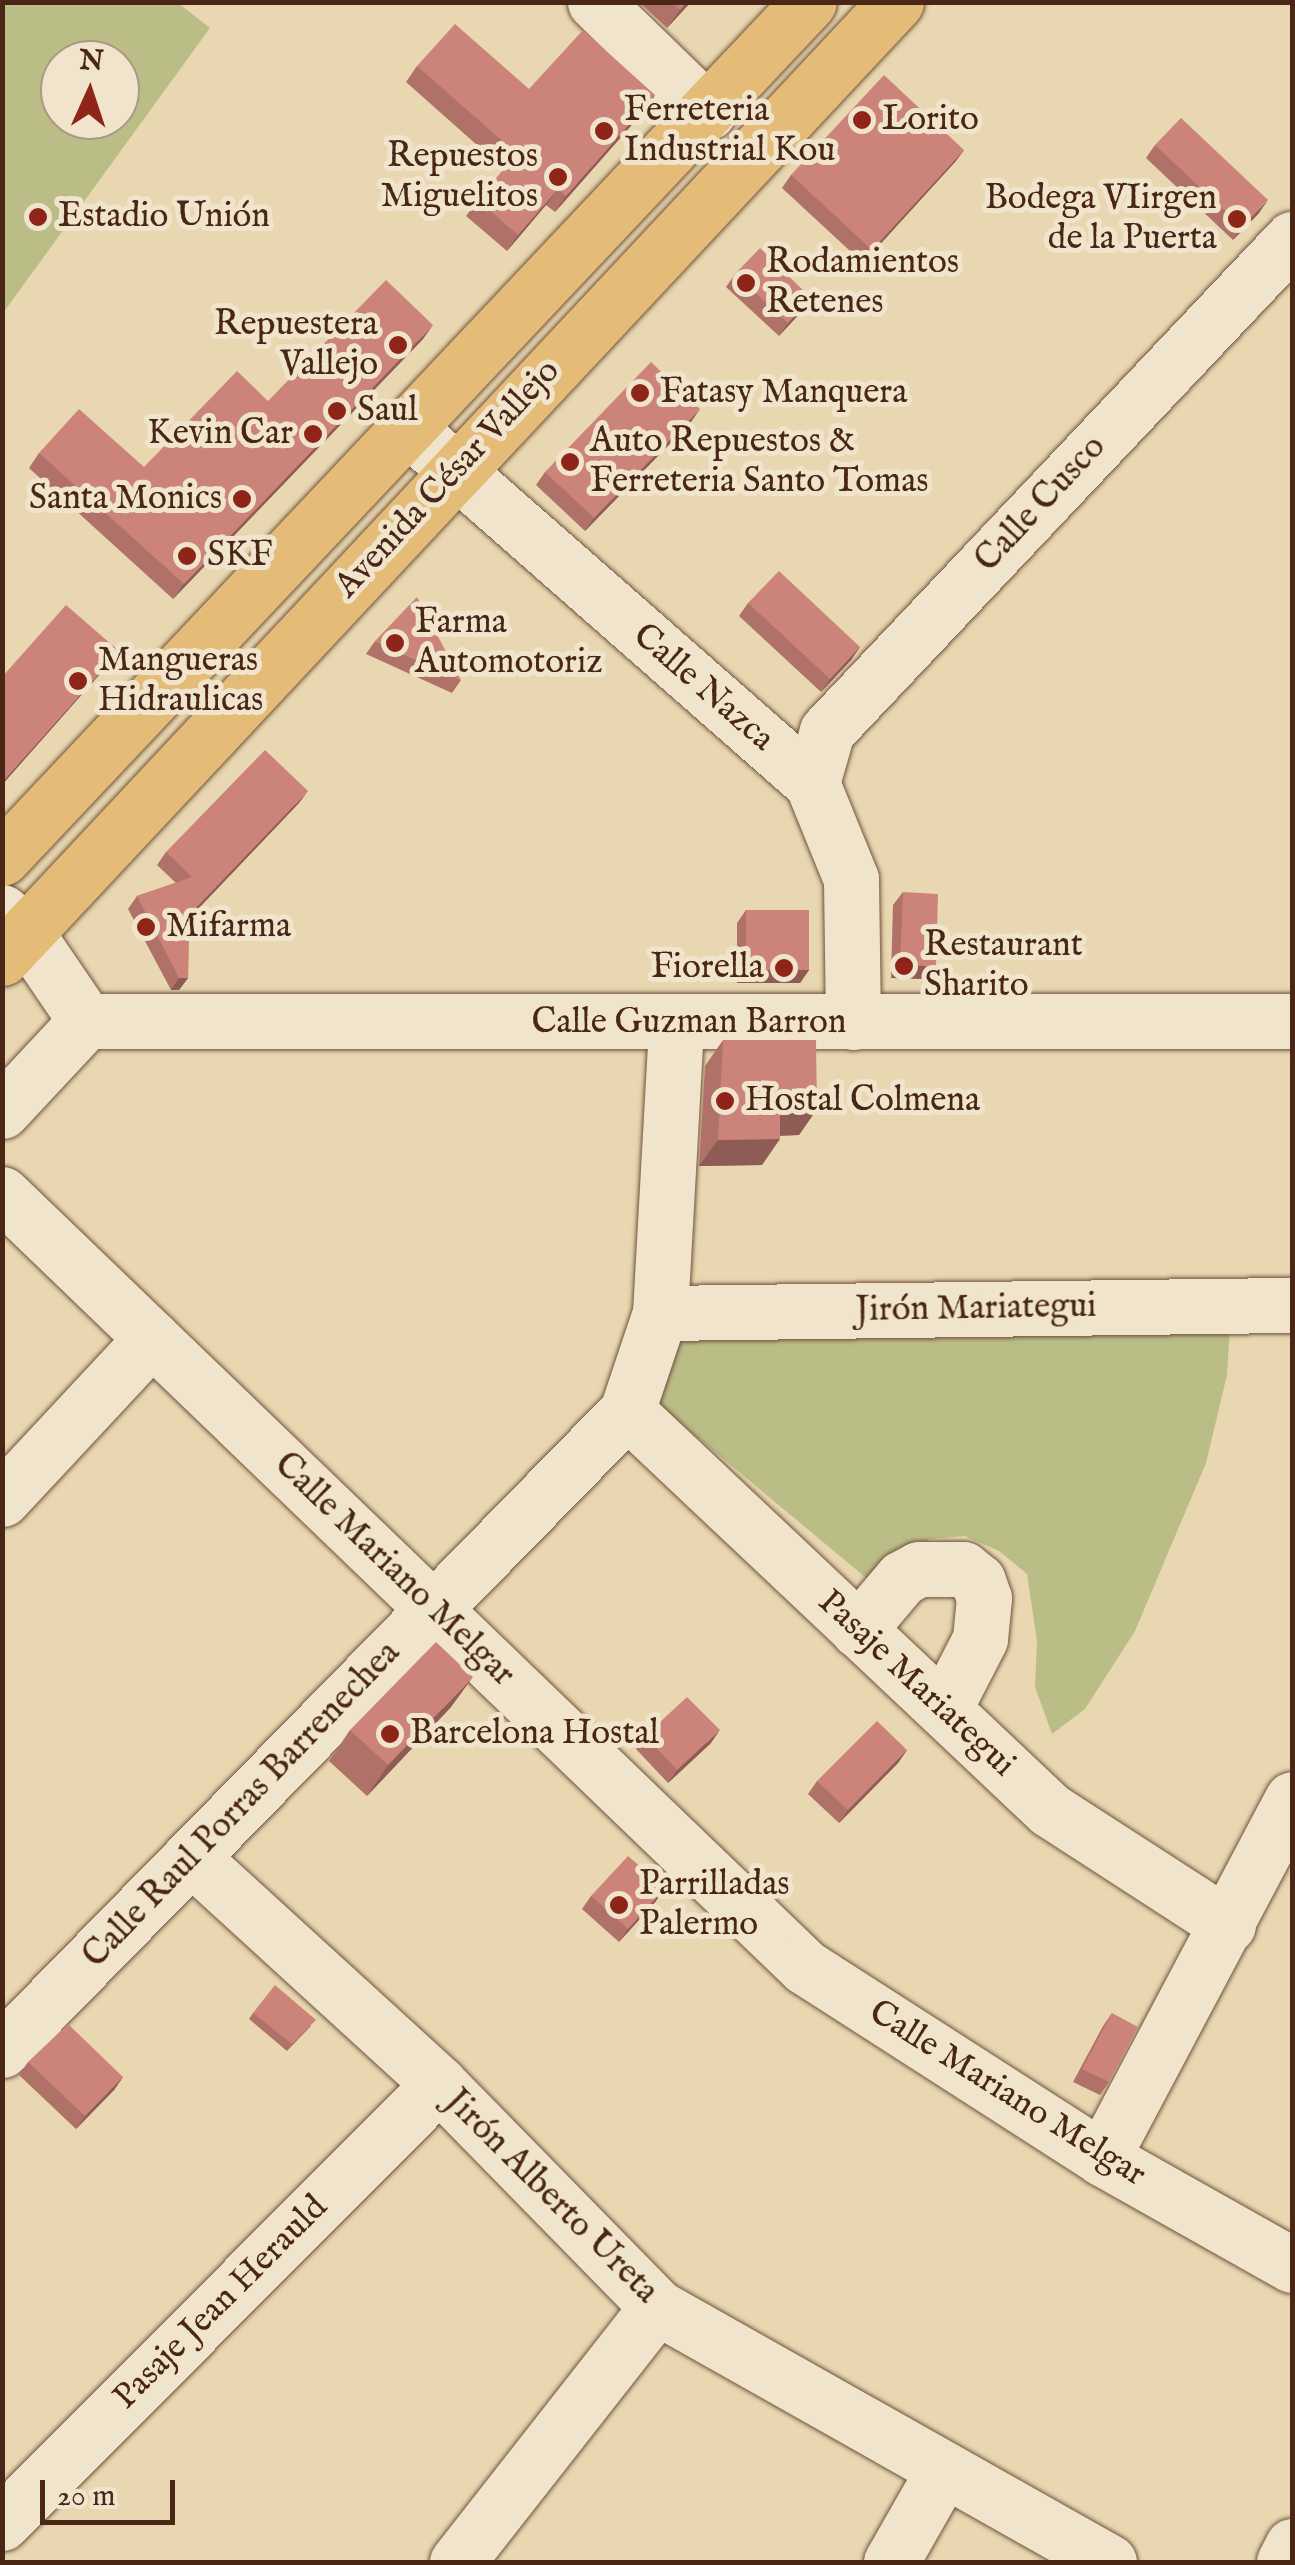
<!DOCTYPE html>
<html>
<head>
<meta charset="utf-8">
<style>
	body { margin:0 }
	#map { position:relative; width:1295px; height:2565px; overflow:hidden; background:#e8d7b0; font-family:"IM FELL English",serif }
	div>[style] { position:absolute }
	.green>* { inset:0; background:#bbbd87 }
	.roads { filter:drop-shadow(0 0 2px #71523c) drop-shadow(0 0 2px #71523c) }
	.minor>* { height:55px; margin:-27.5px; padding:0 27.5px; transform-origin:27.5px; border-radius:27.5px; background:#f0e5cc }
	.major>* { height:55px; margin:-27.5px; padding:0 27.5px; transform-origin:27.5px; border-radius:27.5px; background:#e4bc78 }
	.wall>* { inset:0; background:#af7168 }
	.shaded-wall>* { inset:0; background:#8f5c55 }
	.building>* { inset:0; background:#cc8379 }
	.dots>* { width:28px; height:28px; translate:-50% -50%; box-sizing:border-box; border:5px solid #f0e5cc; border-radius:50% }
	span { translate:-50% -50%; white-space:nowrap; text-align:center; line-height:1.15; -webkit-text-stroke:10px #f0e5cc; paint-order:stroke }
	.poi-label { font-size:35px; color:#492616 }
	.left { translate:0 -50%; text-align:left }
	.right { translate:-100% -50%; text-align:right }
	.street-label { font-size:35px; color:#492616 }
	.frame { position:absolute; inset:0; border:5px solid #492616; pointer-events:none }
	.north { position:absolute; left:40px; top:40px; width:100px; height:100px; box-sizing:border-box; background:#f0e5cc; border:2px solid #ad9983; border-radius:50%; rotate:3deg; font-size:28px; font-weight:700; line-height:40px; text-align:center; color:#492616 }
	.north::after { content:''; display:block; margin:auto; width:35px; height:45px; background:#8f2418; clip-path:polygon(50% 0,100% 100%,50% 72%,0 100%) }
	.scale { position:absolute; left:40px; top:2480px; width:135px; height:45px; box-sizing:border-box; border:5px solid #492616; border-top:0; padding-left:12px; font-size:30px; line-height:35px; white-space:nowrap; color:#492616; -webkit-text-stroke:8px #f0e5cc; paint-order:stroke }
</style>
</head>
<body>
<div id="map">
	<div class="green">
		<i style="clip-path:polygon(evenodd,3px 2px,178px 3px,210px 28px,3px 313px,3px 2px,60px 60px,120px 60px,120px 120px,60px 120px,60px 60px)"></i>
		<i style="clip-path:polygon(689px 1320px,1230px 1327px,1227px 1375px,1206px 1463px,1135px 1631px,1085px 1709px,1052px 1734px,1035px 1687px,1037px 1641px,1027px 1574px,999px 1551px,965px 1536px,929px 1539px,901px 1567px,871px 1582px,655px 1402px)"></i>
	</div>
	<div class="roads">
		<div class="minor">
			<i style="left:595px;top:2px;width:158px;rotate:44.2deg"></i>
			<i style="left:410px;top:430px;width:535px;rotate:41.29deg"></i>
			<i style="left:812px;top:783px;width:104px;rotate:67.9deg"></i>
			<i style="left:851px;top:879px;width:143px;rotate:89.2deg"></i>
			<i style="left:812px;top:783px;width:54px;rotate:-73.9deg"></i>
			<i style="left:827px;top:731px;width:677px;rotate:-46.62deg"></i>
			<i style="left:2px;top:912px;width:32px;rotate:41deg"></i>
			<i style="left:26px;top:933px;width:107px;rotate:55.7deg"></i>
			<i style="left:86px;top:1021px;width:1206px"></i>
			<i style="left:2px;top:1111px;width:123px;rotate:-47deg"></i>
			<i style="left:2px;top:1194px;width:1115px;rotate:43.91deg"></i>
			<i style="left:805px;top:1967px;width:353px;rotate:32.7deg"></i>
			<i style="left:1102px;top:2158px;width:218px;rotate:29.4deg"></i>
			<i style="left:660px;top:1313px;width:632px;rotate:-0.73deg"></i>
			<i style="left:627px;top:1411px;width:581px;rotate:43.33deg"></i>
			<i style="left:1050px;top:1810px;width:212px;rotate:32.9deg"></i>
			<i style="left:2px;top:1499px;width:220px;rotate:-47deg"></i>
			<i style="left:858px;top:1630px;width:68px;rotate:-49.8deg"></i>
			<i style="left:902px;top:1578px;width:19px;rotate:-28deg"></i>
			<i style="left:919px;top:1569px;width:44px"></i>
			<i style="left:963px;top:1569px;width:19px;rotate:39deg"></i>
			<i style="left:978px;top:1581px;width:18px;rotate:71deg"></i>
			<i style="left:984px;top:1598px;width:41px;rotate:95.6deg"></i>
			<i style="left:980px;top:1639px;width:79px;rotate:117.2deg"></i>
			<i style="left:193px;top:1859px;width:333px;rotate:42.4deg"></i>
			<i style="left:439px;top:2084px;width:312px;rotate:45.6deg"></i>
			<i style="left:657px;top:2307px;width:519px;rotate:29.43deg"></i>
			<i style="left:2px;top:2050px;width:894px;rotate:-45.63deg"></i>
			<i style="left:627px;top:1411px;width:103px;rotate:-71.4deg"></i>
			<i style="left:660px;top:1313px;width:289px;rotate:-86.8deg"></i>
			<i style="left:1102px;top:2158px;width:406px;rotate:-62.1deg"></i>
			<i style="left:2px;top:2523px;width:619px;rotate:-45.13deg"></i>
			<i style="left:457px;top:2562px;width:324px;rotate:-51.9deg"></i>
			<i style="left:891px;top:2562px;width:107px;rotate:-60.3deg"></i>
			<i style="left:1284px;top:2562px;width:18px;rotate:-63deg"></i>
		</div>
		<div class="major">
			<i style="left:2px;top:858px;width:1176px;rotate:-46.69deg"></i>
			<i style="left:2px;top:958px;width:1309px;rotate:-46.92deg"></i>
		</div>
	</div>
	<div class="wall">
		<i style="clip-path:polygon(639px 2px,691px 2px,667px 28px)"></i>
		<i style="clip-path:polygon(417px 66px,529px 89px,655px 95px,644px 111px,555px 212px,546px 205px,507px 251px,466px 216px,478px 200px,504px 169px,406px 82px)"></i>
		<i style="clip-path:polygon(1155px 145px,1259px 213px,1233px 240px,1146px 158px)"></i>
		<i style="clip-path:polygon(964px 150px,955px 162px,863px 263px,782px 188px,791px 175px)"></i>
		<i style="clip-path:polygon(735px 274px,811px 298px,802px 311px,779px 336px,726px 287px)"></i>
		<i style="clip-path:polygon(423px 339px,173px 599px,29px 468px,39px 453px,144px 467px,268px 401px)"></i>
		<i style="clip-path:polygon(691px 422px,585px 531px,536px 485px,545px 472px)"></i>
		<i style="clip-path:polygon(748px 603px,860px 647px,851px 660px,821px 692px,739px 616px)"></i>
		<i style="clip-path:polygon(375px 641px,461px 680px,452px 693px,366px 654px)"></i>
		<i style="clip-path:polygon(299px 803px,189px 918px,188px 978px,179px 990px,171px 990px,128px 909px,137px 896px,176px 883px,157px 865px,166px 852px)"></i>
		<i style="clip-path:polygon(903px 892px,927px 979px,891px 978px,893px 905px)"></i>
		<i style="clip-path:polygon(746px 910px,809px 970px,800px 983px,737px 983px,737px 923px)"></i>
		<i style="clip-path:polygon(723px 1040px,817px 1109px,799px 1135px,780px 1136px,762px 1165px,699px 1166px,705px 1066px)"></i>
		<i style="clip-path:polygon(451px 1707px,367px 1796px,329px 1761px,350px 1730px)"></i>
		<i style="clip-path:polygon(645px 1736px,711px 1743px,668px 1783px,636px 1749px)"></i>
		<i style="clip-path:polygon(907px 1750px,898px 1763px,839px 1823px,808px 1794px,817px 1781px)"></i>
		<i style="clip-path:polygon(591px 1896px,656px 1901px,619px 1942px,582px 1909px)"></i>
		<i style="clip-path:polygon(253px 2013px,311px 2026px,287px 2051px,249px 2019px)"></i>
		<i style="clip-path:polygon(1112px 2013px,1109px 2082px,1100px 2095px,1073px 2082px,1103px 2026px)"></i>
		<i style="clip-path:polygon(28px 2062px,123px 2077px,114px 2090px,76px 2129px,19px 2075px)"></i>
	</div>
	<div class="shaded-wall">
		<i style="clip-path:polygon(687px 2px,691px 2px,667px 28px,680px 10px)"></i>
		<i style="clip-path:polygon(655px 95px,644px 111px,555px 212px,566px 196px)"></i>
		<i style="clip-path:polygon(964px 150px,955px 162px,863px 263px,872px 250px)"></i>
		<i style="clip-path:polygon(558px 189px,546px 205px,507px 251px,518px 235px)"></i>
		<i style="clip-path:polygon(1268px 200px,1259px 213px,1233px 240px,1242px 227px)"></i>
		<i style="clip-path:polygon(811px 298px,802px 311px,779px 336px,788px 323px)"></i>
		<i style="clip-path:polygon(433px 325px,423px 339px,173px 599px,184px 584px)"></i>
		<i style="clip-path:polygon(700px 409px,691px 422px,585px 531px,594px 518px)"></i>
		<i style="clip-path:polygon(860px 647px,851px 660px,821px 692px,830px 679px)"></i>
		<i style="clip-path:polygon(119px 651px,108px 665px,2px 785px,2px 782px)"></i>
		<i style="clip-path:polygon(308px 791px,299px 803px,181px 927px,189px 915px)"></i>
		<i style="clip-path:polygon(900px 965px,936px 966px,927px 979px,891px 978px)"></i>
		<i style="clip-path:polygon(746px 970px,809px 970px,800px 983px,737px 983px)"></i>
		<i style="clip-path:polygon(179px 978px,188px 978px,179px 990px,171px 990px)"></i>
		<i style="clip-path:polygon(817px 1109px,799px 1135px,762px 1136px,780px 1110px)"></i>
		<i style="clip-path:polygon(780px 1139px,762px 1165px,699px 1166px,718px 1140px)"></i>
		<i style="clip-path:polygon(473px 1677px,451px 1707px,367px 1796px,388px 1765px)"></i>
		<i style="clip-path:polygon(720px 1730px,711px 1743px,668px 1783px,677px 1770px)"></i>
		<i style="clip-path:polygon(907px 1750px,898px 1763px,839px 1823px,848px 1810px)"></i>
		<i style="clip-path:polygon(665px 1888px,656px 1901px,619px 1942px,628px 1929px)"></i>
		<i style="clip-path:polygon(123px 2077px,114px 2090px,76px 2129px,85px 2116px)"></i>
	</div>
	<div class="building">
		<i style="clip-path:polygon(672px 2px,687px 2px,680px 10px)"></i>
		<i style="clip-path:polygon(455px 24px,529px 89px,583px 30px,655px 95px,566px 196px,558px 189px,518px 235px,478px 200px,517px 154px,417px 66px)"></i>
		<i style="clip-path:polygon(884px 75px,964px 150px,872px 250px,791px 175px)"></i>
		<i style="clip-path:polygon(1181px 118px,1268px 200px,1242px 227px,1155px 145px)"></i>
		<i style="clip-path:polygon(760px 248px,811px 298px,788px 323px,735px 274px)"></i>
		<i style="clip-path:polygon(386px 280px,433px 325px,184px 584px,39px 453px,79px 409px,144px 467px,237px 371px,268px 401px)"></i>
		<i style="clip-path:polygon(651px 362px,700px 409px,594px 518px,545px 472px)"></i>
		<i style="clip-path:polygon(779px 571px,860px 647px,830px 679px,748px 603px)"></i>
		<i style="clip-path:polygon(417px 597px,461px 680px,375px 641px)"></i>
		<i style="clip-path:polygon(66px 605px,119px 651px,2px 782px,2px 677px)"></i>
		<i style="clip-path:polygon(265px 750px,308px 791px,189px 915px,188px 978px,179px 978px,137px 896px,192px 877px,166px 852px)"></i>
		<i style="clip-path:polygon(903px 892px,938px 894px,936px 966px,900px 965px)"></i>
		<i style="clip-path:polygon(746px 910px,809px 910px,809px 970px,746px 970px)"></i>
		<i style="clip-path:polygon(723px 1040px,816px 1040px,817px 1109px,780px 1110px,780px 1139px,718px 1140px)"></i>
		<i style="clip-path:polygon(436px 1642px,473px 1677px,388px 1765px,350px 1730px)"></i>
		<i style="clip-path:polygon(687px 1697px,720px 1730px,677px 1770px,645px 1736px)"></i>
		<i style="clip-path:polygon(877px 1721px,907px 1750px,848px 1810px,817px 1781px)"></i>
		<i style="clip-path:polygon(628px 1856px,665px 1888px,628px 1929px,591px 1896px)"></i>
		<i style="clip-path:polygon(275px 1985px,316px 2020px,292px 2044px,253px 2013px)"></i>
		<i style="clip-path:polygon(1112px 2013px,1138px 2027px,1109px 2082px,1082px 2069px)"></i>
		<i style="clip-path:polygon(68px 2024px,123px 2077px,85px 2116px,28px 2062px)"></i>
	</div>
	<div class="dots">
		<i style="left:862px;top:120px;background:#8f2418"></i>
		<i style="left:604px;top:131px;background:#8f2418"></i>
		<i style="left:558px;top:177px;background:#8f2418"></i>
		<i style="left:38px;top:217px;background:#8f2418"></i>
		<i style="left:1237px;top:219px;background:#8f2418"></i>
		<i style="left:746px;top:283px;background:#8f2418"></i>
		<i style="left:398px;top:345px;background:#8f2418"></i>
		<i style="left:640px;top:393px;background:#8f2418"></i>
		<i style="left:337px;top:411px;background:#8f2418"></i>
		<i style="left:313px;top:434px;background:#8f2418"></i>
		<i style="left:570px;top:462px;background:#8f2418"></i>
		<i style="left:242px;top:499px;background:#8f2418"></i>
		<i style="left:187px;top:556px;background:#8f2418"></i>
		<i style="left:395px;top:643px;background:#8f2418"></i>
		<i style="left:78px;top:681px;background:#8f2418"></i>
		<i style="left:146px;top:927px;background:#8f2418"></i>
		<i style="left:904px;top:966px;background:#8f2418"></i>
		<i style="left:784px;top:968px;background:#8f2418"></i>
		<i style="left:725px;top:1101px;background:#8f2418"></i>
		<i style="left:390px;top:1734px;background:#8f2418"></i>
		<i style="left:619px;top:1905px;background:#8f2418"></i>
	</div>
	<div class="poi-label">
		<span class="left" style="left:624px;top:131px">Ferreteria<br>Industrial Kou</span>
		<span class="left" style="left:882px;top:120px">Lorito</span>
		<span class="right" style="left:538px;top:177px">Repuestos<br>Miguelitos</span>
		<span class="right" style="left:1217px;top:219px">Bodega VIirgen<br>de la Puerta</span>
		<span class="left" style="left:58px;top:217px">Estadio Unión</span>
		<span class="left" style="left:766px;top:283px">Rodamientos<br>Retenes</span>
		<span class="right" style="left:378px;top:345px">Repuestera<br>Vallejo</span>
		<span class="left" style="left:660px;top:393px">Fatasy Manquera</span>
		<span class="left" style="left:357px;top:411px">Saul</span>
		<span class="right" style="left:293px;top:434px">Kevin Car</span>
		<span class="left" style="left:590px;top:462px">Auto Repuestos &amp;<br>Ferreteria Santo Tomas</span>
		<span class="right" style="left:222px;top:499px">Santa Monics</span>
		<span class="left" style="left:207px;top:556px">SKF</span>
		<span class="left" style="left:415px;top:643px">Farma<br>Automotoriz</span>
		<span class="left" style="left:98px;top:681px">Mangueras<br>Hidraulicas</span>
		<span class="left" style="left:166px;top:927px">Mifarma</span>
		<span class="left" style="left:924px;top:966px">Restaurant<br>Sharito</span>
		<span class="right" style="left:764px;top:968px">Fiorella</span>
		<span class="left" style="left:745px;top:1101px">Hostal Colmena</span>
		<span class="left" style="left:410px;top:1734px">Barcelona Hostal</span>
		<span class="left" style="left:639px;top:1905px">Parrilladas<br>Palermo</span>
	</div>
	<div class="street-label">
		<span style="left:448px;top:479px;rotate:-47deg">Avenida César Vallejo</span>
		<span style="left:1041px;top:504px;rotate:-47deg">Calle Cusco</span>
		<span style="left:703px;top:688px;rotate:41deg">Calle Nazca</span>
		<span style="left:689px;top:1023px">Calle Guzman Barron</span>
		<span style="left:976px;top:1309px;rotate:-1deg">Jirón Mariategui</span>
		<span style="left:394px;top:1570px;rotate:44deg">Calle Mariano Melgar</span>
		<span style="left:916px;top:1684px;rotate:43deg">Pasaje Mariategui</span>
		<span style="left:242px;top:1805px;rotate:-46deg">Calle Raul Porras Barrenechea</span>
		<span style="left:1007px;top:2094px;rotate:32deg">Calle Mariano Melgar</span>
		<span style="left:551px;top:2197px;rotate:45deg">Jirón Alberto Ureta</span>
		<span style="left:221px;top:2303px;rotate:-45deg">Pasaje Jean Herauld</span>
	</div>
	<div class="frame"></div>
	<div class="north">N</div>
	<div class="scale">20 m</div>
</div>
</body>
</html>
